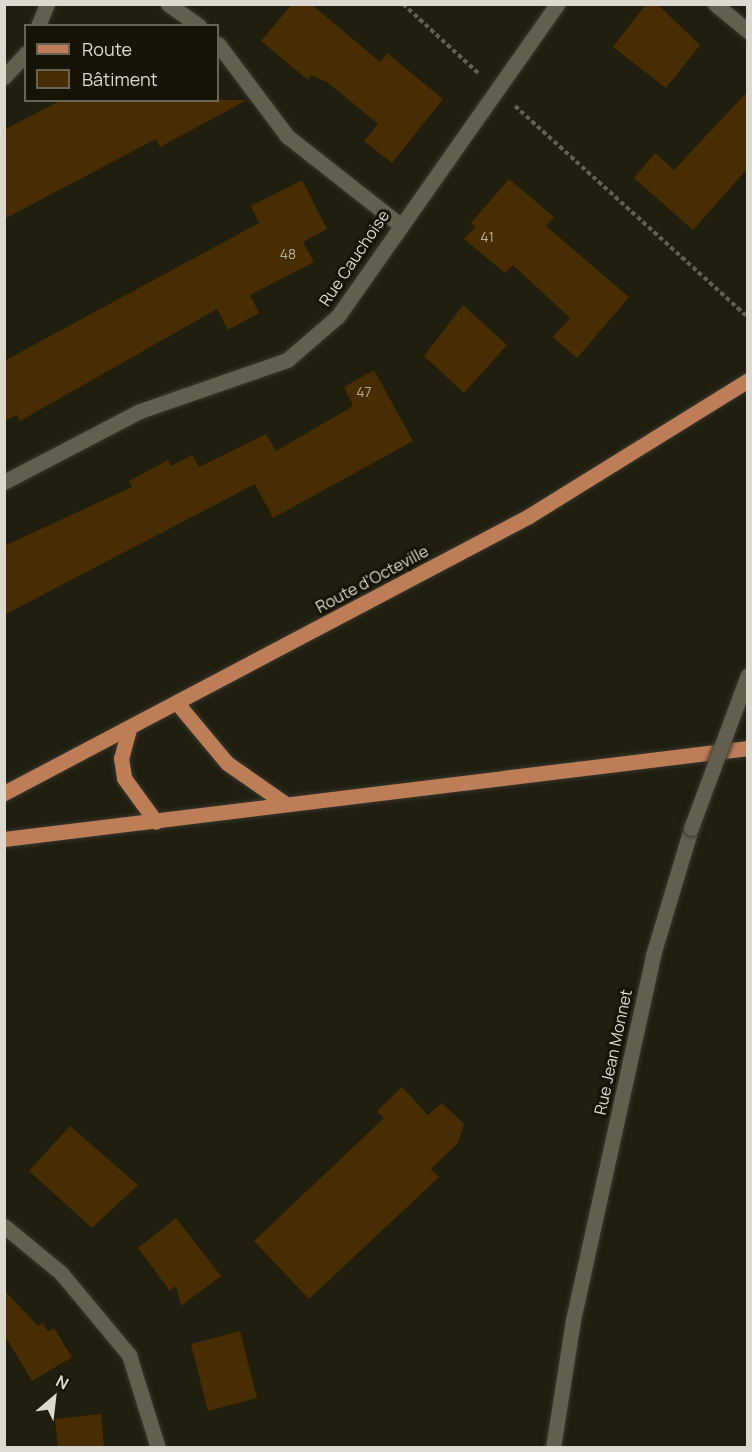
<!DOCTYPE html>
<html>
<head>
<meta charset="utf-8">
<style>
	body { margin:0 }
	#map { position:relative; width:752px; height:1452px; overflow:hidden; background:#201e0f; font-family:Manrope,sans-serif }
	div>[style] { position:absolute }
	.building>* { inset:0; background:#482d00 }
	.path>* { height:4px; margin-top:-2px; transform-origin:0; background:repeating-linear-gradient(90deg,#615f52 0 4.5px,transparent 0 7.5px) }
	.roads { filter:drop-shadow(0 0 2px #38362e) drop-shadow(0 0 2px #38362e) }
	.minor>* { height:15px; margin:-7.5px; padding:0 7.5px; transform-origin:7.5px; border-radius:7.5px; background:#625f4e }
	.major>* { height:15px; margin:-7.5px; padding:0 7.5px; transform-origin:7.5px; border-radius:7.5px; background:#bd7d56 }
	.bridges { filter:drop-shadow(0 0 2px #38362e) drop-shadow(0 0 2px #38362e) }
	.minor-bridge>* { height:15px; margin:-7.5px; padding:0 7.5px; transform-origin:7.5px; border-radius:7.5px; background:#625f4e }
	span { translate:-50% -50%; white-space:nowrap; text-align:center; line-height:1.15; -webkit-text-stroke:6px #171406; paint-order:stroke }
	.number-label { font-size:14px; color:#b7af9c }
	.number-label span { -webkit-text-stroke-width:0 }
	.street-label { font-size:16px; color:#dcdad0 }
	.frame { position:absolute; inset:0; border:6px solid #dcdad0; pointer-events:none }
	.legend { position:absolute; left:24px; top:24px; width:195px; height:78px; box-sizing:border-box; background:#171406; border:2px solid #666357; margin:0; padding:8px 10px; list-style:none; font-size:18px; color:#dcdad0 }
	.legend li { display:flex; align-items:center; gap:12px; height:30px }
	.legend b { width:30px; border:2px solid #666357 }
	.north { position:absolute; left:24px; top:1368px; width:60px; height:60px; -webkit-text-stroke:4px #171406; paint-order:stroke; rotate:28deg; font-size:16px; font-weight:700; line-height:24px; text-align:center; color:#dcdad0 }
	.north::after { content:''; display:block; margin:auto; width:21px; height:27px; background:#dcdad0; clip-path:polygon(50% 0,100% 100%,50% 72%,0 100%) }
</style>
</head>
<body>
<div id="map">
	<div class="building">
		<i style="clip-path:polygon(292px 4px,311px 4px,380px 62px,387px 53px,443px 99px,392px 163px,364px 141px,378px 124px,327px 82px,311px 75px,308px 80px,261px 41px)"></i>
		<i style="clip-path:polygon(646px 4px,657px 4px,700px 45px,666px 88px,613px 47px)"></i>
		<i style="clip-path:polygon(747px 92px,747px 169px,693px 230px,634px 178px,655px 153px,674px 170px)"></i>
		<i style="clip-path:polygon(61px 100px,247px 100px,160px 147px,156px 139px,4px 219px,4px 130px)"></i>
		<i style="clip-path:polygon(509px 179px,554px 217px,546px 226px,629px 297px,577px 358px,553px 337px,570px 318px,513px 265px,505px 273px,464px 239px,475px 227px,471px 223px)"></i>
		<i style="clip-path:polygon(302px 180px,327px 229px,303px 242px,314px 262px,250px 295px,259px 313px,228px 330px,217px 309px,20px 421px,17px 415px,4px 421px,4px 361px,259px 223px,251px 206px)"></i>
		<i style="clip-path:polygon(463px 305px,507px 345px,464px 393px,424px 356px)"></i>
		<i style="clip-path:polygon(374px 370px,413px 441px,273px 518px,255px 484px,4px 615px,4px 546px,132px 487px,129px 481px,168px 460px,171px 466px,192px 455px,199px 467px,266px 434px,276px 451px,353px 406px,344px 387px)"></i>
		<i style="clip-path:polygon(402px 1087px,428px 1115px,442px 1103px,464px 1124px,458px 1143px,431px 1169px,439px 1177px,309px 1299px,254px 1241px,384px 1118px,377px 1111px)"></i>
		<i style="clip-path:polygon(70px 1126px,138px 1185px,92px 1228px,29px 1171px)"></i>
		<i style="clip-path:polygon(176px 1218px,221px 1276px,181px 1306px,176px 1286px,170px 1291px,138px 1248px)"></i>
		<i style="clip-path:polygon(4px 1290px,38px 1326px,43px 1323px,48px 1332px,54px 1328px,72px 1357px,32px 1381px,4px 1334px)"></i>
		<i style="clip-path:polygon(240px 1331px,257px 1398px,208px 1411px,191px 1344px)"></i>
		<i style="clip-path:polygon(101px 1414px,104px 1448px,58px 1448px,55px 1419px)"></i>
	</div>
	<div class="path">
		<i style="left:403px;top:4px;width:102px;rotate:42.6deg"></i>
		<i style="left:515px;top:106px;width:314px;rotate:42.2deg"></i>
	</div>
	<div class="roads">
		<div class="minor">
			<i style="left:168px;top:4px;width:38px;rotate:35deg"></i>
			<i style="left:715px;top:4px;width:43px;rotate:39.3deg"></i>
			<i style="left:38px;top:26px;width:24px;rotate:-68deg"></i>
			<i style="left:218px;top:44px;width:115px;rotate:53.1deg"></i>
			<i style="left:287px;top:136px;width:142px;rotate:38.2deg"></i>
			<i style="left:4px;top:77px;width:33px;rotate:-47deg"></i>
			<i style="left:4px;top:482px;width:153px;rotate:-27.6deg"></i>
			<i style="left:140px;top:411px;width:156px;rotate:-19.1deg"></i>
			<i style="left:287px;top:360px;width:67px;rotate:-40.8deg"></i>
			<i style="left:338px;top:316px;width:381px;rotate:-54.9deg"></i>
			<i style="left:4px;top:1226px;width:74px;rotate:39.5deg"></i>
			<i style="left:61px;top:1273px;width:107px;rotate:50.3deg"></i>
			<i style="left:129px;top:1355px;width:97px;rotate:72.7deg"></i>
			<i style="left:553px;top:1448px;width:130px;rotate:-81.1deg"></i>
			<i style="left:573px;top:1320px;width:374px;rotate:-77.6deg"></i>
			<i style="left:653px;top:955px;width:133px;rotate:-73.3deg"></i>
		</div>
		<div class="major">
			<i style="left:177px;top:703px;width:78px;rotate:50.2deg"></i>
			<i style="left:227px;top:763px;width:68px;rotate:34.9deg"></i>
			<i style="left:129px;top:729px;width:30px;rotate:105deg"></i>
			<i style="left:121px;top:758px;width:20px;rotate:81deg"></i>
			<i style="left:124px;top:778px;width:54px;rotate:54deg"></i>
			<i style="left:4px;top:793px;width:594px;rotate:-27.82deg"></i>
			<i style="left:529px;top:516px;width:258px;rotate:-31.8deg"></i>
			<i style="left:4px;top:839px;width:750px;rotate:-6.97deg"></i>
		</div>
	</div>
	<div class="bridges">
		<div class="minor-bridge">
			<i style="left:691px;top:828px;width:163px;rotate:-69.6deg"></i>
		</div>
	</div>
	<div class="number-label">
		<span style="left:487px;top:237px">41</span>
		<span style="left:288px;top:254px">48</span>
		<span style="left:364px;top:392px">47</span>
	</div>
	<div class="street-label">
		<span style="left:354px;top:258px;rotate:-56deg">Rue Cauchoise</span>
		<span style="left:372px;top:579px;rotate:-28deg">Route d'Octeville</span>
		<span style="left:613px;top:1052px;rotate:-78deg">Rue Jean Monnet</span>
	</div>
	<div class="frame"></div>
	<ul class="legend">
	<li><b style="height:8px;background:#bd7d56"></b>Route</li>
	<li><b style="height:16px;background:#482d00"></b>Bâtiment</li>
	</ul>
	<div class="north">N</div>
</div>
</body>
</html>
